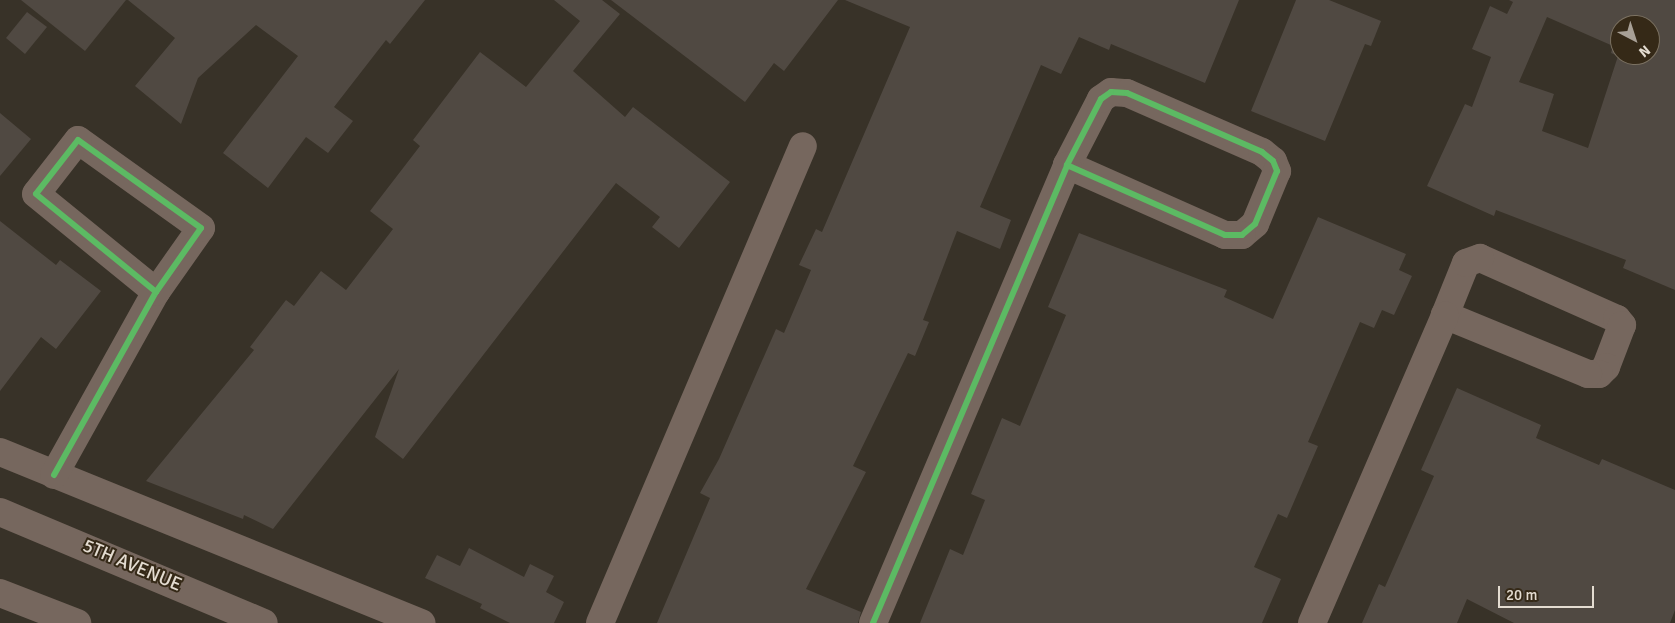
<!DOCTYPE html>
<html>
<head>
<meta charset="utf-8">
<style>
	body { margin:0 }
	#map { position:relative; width:1675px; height:623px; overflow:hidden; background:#383228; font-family:Signika,sans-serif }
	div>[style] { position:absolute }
	.building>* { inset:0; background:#504942 }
	.minor>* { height:28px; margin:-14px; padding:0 14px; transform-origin:14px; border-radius:14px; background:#76675e }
	.cycleway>* { height:6px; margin:-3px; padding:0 3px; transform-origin:3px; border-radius:3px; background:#5cba63 }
	span { translate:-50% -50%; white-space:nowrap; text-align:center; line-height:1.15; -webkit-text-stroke:4px #352917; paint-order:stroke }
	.street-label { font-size:19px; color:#e4dcd1 }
	.north { position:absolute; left:1610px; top:15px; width:50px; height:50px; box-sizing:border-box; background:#352917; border:1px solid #7b7161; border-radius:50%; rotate:140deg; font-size:14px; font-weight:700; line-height:20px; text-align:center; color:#e4dcd1 }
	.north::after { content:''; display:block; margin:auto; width:18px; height:22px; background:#a8a096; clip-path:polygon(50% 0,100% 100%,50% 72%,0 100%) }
	.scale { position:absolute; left:1498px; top:586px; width:96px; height:22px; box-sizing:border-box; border:2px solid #e4dcd1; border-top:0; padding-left:6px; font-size:15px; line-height:18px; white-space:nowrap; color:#e4dcd1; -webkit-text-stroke:4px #352917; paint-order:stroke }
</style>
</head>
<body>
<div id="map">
	<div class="building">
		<i style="clip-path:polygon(21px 0,126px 0,85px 51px)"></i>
		<i style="clip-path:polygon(128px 0,425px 0,390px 44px,386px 40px,334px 107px,353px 121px,328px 153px,306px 137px,268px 188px,223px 153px,298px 56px,256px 25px,198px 78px,181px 124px,135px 86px,175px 38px)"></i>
		<i style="clip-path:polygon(554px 0,602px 0,620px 14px,573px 71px,625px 117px,633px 107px,730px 182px,679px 248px,652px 227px,660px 217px,616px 183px,403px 459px,375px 437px,399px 369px,273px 529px,244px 515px,243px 519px,146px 481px,254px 350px,250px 347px,286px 300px,294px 306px,321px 271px,346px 290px,393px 229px,370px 211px,420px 146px,413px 140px,480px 52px,526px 87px,580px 21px)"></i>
		<i style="clip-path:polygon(611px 0,838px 0,784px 71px,774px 63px,745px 102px)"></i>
		<i style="clip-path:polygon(845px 0,1239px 0,1205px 83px,1111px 44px,1109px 50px,1079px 37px,1061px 74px,1041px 65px,980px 207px,1011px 220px,1000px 249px,957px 231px,923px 320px,929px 322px,915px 356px,908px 353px,853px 466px,866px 472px,806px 589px,861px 612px,858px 623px,657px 623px,710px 498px,700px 493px,719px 459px,776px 329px,784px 333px,811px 270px,799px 265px,816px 229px,822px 232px,910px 27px)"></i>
		<i style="clip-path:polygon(1296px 0,1329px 0,1381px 21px,1371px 46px,1365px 44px,1325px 141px,1251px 111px)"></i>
		<i style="clip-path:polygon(evenodd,1509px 0,1675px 0,1675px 290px,1623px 268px,1626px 260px,1496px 210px,1494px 216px,1427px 186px,1465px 104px,1472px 107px,1491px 57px,1472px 49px,1490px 6px,1507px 14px,1513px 2px,1509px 0,1547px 17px,1613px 46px,1611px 53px,1618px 56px,1588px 148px,1542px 131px,1554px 94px,1519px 82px,1547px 17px,1509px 0,1620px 25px,1650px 25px,1650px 55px,1620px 55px,1620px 25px)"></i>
		<i style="clip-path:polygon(27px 12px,47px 27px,25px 54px,6px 38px)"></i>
		<i style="clip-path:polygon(0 113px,31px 139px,0 176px)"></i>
		<i style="clip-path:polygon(1318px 217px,1406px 254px,1399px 270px,1412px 276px,1394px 315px,1382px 310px,1374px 328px,1360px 322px,1308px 442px,1318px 446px,1287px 518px,1278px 514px,1254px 567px,1281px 579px,1262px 623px,920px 623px,950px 549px,963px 555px,985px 500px,971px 494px,1002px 418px,1020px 426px,1066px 315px,1048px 307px,1079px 233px,1227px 290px,1224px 297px,1273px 319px)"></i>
		<i style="clip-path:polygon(0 221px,56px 265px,60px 260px,101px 291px,56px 349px,41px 337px,0 391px)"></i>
		<i style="clip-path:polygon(1457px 388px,1541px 425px,1536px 438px,1599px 465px,1602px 459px,1675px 490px,1675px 610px,1670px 623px,1514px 623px,1467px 599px,1457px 623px,1362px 623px,1379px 584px,1385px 587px,1434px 476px,1421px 470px)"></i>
		<i style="clip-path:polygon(469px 548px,524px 577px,530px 564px,554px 576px,546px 592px,564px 602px,554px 623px,510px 623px,480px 608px,482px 604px,425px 578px,437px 555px,460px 566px)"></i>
	</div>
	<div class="minor">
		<i style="left:1111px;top:92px;width:16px;rotate:4deg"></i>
		<i style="left:1127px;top:93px;width:147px;rotate:23.6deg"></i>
		<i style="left:1262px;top:152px;width:14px;rotate:39deg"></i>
		<i style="left:1273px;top:161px;width:11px;rotate:68deg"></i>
		<i style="left:1277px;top:171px;width:57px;rotate:112.5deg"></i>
		<i style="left:1255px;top:224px;width:17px;rotate:140deg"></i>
		<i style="left:1242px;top:235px;width:17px;rotate:180deg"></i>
		<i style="left:1225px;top:235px;width:173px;rotate:-156.1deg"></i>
		<i style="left:1067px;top:165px;width:74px;rotate:-62.7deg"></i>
		<i style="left:1101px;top:99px;width:12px;rotate:-35deg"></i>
		<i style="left:1480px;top:258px;width:150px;rotate:24deg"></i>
		<i style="left:1617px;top:319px;width:8px;rotate:50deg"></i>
		<i style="left:1622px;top:325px;width:45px;rotate:110.9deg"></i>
		<i style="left:1606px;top:367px;width:10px;rotate:135deg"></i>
		<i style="left:1599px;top:374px;width:11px;rotate:180deg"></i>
		<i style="left:1588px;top:374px;width:155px;rotate:-157.6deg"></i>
		<i style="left:1445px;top:315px;width:56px;rotate:-68deg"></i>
		<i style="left:1466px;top:263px;width:15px;rotate:-20deg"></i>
		<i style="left:0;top:452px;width:455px;rotate:22.1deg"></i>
		<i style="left:54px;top:475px;width:210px;rotate:-60.9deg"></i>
		<i style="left:156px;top:292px;width:78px;rotate:-54.9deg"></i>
		<i style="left:201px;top:228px;width:151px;rotate:-144.4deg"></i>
		<i style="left:78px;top:140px;width:68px;rotate:127.9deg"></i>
		<i style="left:36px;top:194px;width:155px;rotate:39.2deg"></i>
		<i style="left:0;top:512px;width:286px;rotate:22.8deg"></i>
		<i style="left:0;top:593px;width:83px;rotate:21.3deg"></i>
		<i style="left:600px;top:623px;width:518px;rotate:-66.95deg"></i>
		<i style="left:873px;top:623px;width:497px;rotate:-67deg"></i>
		<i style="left:1312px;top:623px;width:335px;rotate:-66.6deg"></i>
	</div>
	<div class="cycleway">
		<i style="left:1111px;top:92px;width:16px;rotate:4deg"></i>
		<i style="left:1127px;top:93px;width:147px;rotate:23.6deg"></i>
		<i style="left:1262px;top:152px;width:14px;rotate:39deg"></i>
		<i style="left:1273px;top:161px;width:11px;rotate:68deg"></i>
		<i style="left:1277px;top:171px;width:57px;rotate:112.5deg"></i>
		<i style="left:1255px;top:224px;width:17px;rotate:140deg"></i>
		<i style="left:1242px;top:235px;width:17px;rotate:180deg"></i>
		<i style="left:1225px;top:235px;width:173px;rotate:-156.1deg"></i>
		<i style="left:1067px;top:165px;width:74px;rotate:-62.7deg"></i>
		<i style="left:1101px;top:99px;width:12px;rotate:-35deg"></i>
		<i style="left:54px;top:475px;width:210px;rotate:-60.9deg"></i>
		<i style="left:156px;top:292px;width:78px;rotate:-54.9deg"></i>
		<i style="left:201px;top:228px;width:151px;rotate:-144.4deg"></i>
		<i style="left:78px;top:140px;width:68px;rotate:127.9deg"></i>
		<i style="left:36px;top:194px;width:155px;rotate:39.2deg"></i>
		<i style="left:873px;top:623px;width:497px;rotate:-67deg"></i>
	</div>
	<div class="street-label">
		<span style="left:132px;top:566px;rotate:23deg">5TH AVENUE</span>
	</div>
	<div class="north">N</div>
	<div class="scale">20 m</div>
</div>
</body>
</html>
